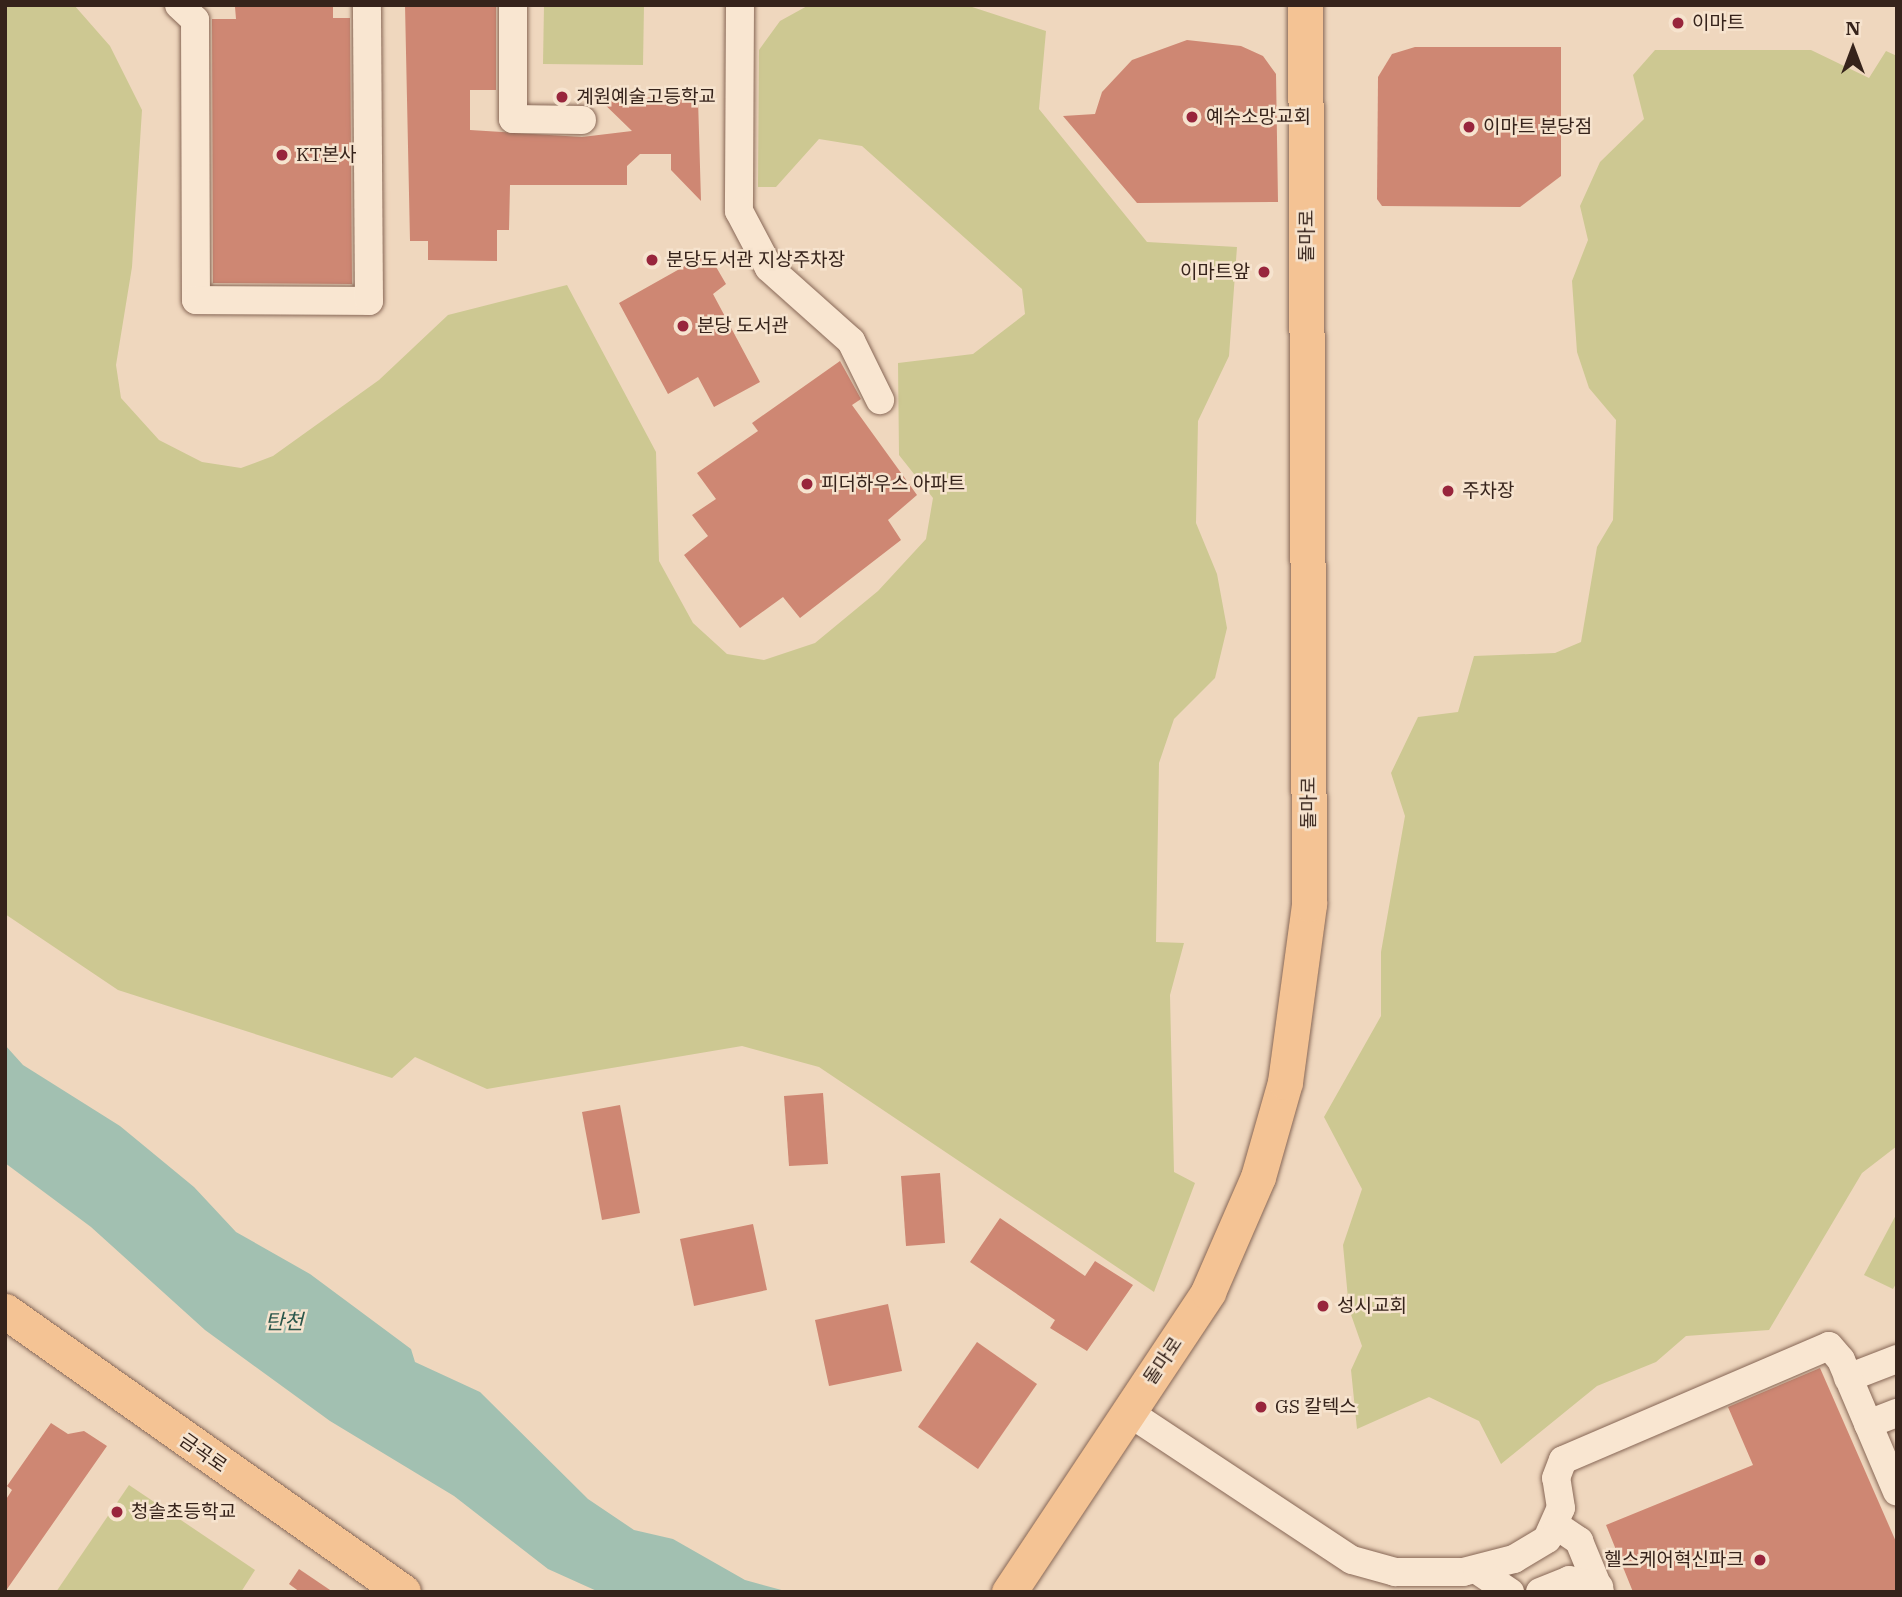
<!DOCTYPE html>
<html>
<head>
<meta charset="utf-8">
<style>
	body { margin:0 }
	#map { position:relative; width:1902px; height:1597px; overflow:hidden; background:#efd7be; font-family:"IBM Plex Serif","Noto Sans KR",serif }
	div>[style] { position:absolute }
	.green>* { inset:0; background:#cdc892 }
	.water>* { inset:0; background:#a2c0b1 }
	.building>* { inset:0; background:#ce8773 }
	.roads { filter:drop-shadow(0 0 2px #876756) drop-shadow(0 0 2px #876756) }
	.minor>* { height:28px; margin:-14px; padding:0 14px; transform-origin:14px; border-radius:14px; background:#f9e6d1 }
	.major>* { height:35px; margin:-17.5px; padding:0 17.5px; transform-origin:17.5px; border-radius:17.5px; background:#f4c394 }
	.dots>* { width:19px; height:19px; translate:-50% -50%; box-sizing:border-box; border:4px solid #f6e3ce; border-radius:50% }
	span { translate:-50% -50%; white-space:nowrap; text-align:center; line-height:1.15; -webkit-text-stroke:5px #f6e3ce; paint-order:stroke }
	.poi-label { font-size:19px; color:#36231b }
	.left { translate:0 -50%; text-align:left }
	.right { translate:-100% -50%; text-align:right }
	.street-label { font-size:19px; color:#36231b }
	.water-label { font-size:21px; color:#2a564b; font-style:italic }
	.frame { position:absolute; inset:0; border:7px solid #36231b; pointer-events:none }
	.north { position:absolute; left:1818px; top:14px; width:70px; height:70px; -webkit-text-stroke:5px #f6e3ce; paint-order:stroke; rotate:0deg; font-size:19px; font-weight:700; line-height:28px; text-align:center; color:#36231b }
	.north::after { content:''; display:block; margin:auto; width:24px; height:32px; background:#36231b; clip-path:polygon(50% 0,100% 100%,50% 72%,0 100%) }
</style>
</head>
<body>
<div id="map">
	<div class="green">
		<i style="clip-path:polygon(5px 5px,74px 5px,110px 46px,142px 110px,132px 267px,116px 365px,121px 398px,159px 440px,202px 462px,241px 468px,273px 456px,379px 380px,448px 315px,567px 285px,656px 452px,659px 561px,693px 623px,727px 654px,764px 660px,815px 643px,878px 591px,926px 539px,933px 498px,899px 455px,898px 363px,973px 354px,1025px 314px,1022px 289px,862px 146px,819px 139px,776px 187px,758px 187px,759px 50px,780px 21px,809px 5px,966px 5px,1046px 31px,1039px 109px,1147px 242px,1237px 247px,1229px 356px,1198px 421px,1196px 523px,1217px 574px,1227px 628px,1215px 678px,1174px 719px,1159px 763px,1156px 942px,1184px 943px,1170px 995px,1174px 1172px,1195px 1183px,1154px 1292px,819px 1067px,742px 1046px,487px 1089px,415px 1057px,392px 1078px,118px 990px,5px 914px)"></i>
		<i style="clip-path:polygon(544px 5px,644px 5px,643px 65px,543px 64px)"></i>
		<i style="clip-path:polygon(1655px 50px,1811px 50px,1869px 78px,1886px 51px,1897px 56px,1897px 1146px,1862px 1173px,1769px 1330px,1686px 1336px,1656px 1362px,1597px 1386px,1501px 1464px,1479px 1421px,1429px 1397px,1357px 1429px,1351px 1370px,1362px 1346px,1349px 1309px,1343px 1245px,1362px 1189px,1324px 1117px,1381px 1016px,1381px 952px,1405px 816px,1391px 773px,1418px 717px,1458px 712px,1474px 656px,1555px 653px,1581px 642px,1597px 547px,1613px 520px,1616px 420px,1589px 388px,1577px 352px,1572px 281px,1588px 240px,1580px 206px,1600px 162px,1644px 119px,1633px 75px)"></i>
		<i style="clip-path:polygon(1897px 1213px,1897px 1282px,1893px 1289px,1864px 1275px)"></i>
		<i style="clip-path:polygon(129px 1485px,255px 1570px,241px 1592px,56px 1592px)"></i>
	</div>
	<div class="water">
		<i style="clip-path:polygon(5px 1045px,23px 1065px,120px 1126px,194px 1187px,236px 1232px,310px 1274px,411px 1349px,415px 1362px,480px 1392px,588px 1499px,634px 1530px,673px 1539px,745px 1580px,789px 1592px,599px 1592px,548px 1569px,454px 1496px,330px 1421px,205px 1330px,91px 1227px,5px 1163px)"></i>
	</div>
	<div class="building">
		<i style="clip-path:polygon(405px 5px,496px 5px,496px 90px,470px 90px,470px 130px,582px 137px,632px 131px,596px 96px,698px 99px,701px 201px,671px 170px,671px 154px,640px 154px,627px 166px,627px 185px,510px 185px,509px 230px,497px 230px,497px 261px,428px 260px,428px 241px,410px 241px)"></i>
		<i style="clip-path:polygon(235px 7px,333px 7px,333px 18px,350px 18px,352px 284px,213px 283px,212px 19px,236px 19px)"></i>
		<i style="clip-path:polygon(1187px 40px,1241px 46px,1263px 56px,1276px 74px,1278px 202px,1137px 203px,1063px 116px,1095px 114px,1102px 92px,1132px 60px)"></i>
		<i style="clip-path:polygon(1415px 47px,1561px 47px,1561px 176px,1520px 207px,1382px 206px,1377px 199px,1378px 77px,1392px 54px)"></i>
		<i style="clip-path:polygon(708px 253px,726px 284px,713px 294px,760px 382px,714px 407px,698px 377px,668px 394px,619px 303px)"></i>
		<i style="clip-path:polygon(840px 361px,861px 399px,852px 405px,917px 495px,888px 520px,901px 540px,800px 618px,783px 597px,740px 628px,684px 555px,708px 536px,692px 515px,716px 499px,697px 473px,758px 431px,752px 423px)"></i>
		<i style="clip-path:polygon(823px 1093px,828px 1164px,789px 1166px,784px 1096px)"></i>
		<i style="clip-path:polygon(620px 1105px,640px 1213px,602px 1220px,582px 1112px)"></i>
		<i style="clip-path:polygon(940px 1173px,945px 1243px,906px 1246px,901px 1176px)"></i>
		<i style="clip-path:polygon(1000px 1218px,1085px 1276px,1095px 1261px,1133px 1285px,1087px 1351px,1050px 1328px,1055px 1320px,970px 1262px)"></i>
		<i style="clip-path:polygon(753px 1224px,767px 1290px,694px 1306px,680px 1239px)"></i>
		<i style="clip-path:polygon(888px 1304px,902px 1371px,829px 1386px,815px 1320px)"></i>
		<i style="clip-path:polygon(977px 1342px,1037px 1384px,978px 1469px,918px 1427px)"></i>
		<i style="clip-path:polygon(1820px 1368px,1897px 1544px,1897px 1592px,1633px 1592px,1606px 1525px,1753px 1465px,1728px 1407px)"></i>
		<i style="clip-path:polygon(51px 1423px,68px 1434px,84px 1431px,107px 1446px,5px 1592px,5px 1501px,12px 1490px,7px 1486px)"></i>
		<i style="clip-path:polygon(299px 1569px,333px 1592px,300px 1592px,289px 1584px)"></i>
	</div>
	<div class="roads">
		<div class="minor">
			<i style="left:179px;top:5px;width:22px;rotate:43deg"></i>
			<i style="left:195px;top:20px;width:280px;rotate:89.8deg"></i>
			<i style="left:196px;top:300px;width:173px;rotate:0.3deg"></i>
			<i style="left:369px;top:301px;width:296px;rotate:-90.4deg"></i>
			<i style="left:513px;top:5px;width:114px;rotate:90deg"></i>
			<i style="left:513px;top:119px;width:69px;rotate:0.8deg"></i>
			<i style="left:740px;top:5px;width:206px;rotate:90.3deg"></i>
			<i style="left:739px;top:211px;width:64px;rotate:62.2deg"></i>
			<i style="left:769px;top:268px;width:110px;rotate:41.7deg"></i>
			<i style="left:851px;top:341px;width:66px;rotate:63.8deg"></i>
			<i style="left:1848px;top:1378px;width:53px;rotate:-21.2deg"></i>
			<i style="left:1128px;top:1412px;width:268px;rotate:33.5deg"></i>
			<i style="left:1352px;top:1560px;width:45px;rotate:15.6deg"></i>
			<i style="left:1395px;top:1572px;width:68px"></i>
			<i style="left:1463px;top:1572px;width:53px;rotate:-14.3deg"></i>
			<i style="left:1514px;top:1559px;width:39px;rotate:-31deg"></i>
			<i style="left:1547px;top:1539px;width:34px;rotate:-66deg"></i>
			<i style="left:1561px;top:1508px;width:30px;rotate:-99deg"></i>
			<i style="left:1556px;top:1478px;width:19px;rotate:-69deg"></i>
			<i style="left:1563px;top:1460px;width:289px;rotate:-23.2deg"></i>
			<i style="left:1829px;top:1346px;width:18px;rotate:49deg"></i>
			<i style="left:1841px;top:1360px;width:143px;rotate:67deg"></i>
			<i style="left:1868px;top:1424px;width:31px;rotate:-21deg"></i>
			<i style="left:1557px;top:1526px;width:27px;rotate:34deg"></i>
			<i style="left:1579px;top:1541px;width:55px;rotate:67.6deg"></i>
			<i style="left:1477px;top:1570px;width:40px;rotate:34deg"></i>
			<i style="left:1540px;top:1592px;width:31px;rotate:-22deg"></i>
			<i style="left:1569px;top:1580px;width:31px;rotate:13deg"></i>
		</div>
		<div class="major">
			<i style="left:5px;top:1311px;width:487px;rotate:35.2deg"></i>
			<i style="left:1009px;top:1592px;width:360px;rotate:-56.4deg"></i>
			<i style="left:1208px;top:1292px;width:125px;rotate:-66.5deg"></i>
			<i style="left:1258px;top:1177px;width:99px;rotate:-74.1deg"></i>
			<i style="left:1285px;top:1082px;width:180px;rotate:-82.3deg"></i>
			<i style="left:1309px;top:904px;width:899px;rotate:-90.25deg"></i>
		</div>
	</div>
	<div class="dots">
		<i style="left:1678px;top:23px;background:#98253c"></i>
		<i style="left:562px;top:97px;background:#98253c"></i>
		<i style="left:1192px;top:117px;background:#98253c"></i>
		<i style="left:1469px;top:127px;background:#98253c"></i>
		<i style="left:282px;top:155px;background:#98253c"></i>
		<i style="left:652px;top:260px;background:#98253c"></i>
		<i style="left:1264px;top:272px;background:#98253c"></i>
		<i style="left:683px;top:326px;background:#98253c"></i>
		<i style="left:807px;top:484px;background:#98253c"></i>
		<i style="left:1448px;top:491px;background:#98253c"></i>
		<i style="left:1323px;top:1306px;background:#98253c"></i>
		<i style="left:1261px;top:1407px;background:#98253c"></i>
		<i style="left:117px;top:1512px;background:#98253c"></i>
		<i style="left:1760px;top:1560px;background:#98253c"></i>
	</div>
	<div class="poi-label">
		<span class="left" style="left:1692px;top:23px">이마트</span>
		<span class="left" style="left:576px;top:97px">계원예술고등학교</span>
		<span class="left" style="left:1206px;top:117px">예수소망교회</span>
		<span class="left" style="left:1483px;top:127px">이마트 분당점</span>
		<span class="left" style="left:296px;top:155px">KT본사</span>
		<span class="left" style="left:666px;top:260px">분당도서관 지상주차장</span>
		<span class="right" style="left:1250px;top:272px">이마트앞</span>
		<span class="left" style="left:697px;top:326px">분당 도서관</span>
		<span class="left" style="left:821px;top:484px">피더하우스 아파트</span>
		<span class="left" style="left:1462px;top:491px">주차장</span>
		<span class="left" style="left:1337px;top:1306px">성시교회</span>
		<span class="left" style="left:1275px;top:1407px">GS 칼텍스</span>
		<span class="left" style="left:131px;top:1512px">청솔초등학교</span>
		<span class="right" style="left:1744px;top:1560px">헬스케어혁신파크</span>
	</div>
	<div class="street-label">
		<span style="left:1307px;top:236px;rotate:-90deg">돌마로</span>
		<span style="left:1309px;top:803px;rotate:-90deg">돌마로</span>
		<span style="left:1163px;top:1361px;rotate:-56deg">돌마로</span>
		<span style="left:203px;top:1453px;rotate:35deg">금곡로</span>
	</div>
	<div class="water-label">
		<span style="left:284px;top:1321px">탄천</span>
	</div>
	<div class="frame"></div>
	<div class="north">N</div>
</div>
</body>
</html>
